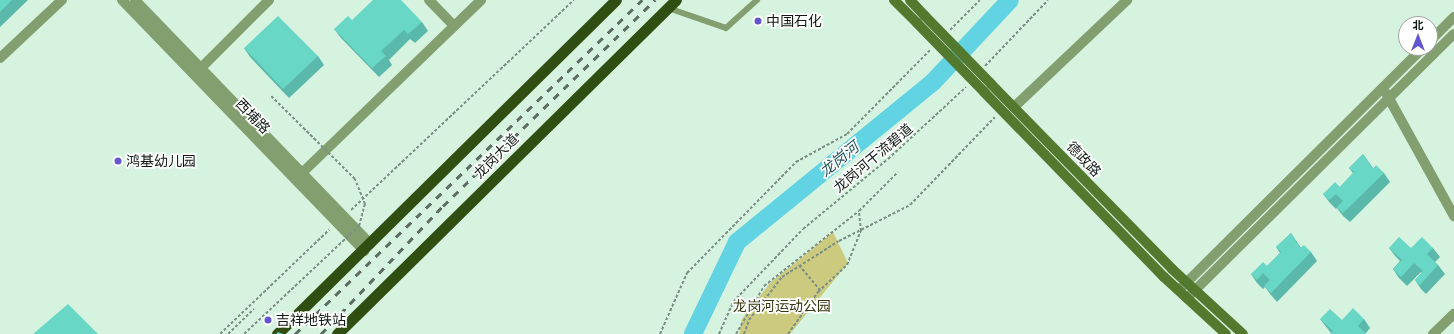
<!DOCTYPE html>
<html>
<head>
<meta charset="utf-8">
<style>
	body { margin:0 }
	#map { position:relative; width:1454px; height:334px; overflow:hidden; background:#d6f3e0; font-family:Barlow,"Noto Sans SC",sans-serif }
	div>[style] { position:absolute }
	.green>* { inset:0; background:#ccca7e }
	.river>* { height:18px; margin:-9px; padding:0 9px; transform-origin:9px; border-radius:9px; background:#62d3e3 }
	.path>* { height:2px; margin-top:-1px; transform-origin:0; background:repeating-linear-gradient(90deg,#7b9083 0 3px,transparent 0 5px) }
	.service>* { height:6px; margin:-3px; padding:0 3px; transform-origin:3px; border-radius:3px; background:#849f6f }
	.minor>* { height:10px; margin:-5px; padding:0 5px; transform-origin:5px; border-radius:5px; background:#849f6f }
	.secondary>* { height:10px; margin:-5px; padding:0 5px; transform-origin:5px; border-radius:5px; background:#53792f }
	.trunk>* { height:11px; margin:-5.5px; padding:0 5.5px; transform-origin:5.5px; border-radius:5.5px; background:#314e12 }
	.rail>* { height:3px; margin-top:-1.5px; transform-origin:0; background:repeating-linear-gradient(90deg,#5b6c61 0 7px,transparent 0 14px) }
	.path-bridge>* { height:2px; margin-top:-1px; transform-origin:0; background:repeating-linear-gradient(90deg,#7b9083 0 3px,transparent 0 5px) }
	.secondary-bridge>* { height:10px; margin:-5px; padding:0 5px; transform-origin:5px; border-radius:5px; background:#53792f }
	.wall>* { inset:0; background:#5ab9aa }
	.building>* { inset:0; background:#69d7c6 }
	.dots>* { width:11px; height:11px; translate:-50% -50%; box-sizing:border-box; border:2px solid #fff; border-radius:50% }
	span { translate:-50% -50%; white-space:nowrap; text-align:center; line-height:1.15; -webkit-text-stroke:3.5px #fff; paint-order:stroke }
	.poi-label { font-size:14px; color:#101a14 }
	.left { translate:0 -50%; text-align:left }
	.street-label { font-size:14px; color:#101a14 }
	.park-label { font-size:14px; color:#383713 }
	.water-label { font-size:15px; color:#215259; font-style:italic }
	.north { position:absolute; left:1398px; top:16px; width:40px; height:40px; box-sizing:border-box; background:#fff; border:1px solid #9fa3a1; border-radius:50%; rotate:0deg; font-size:11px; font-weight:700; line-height:16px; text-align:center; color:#101a14 }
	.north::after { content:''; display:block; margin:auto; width:14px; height:18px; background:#6256cf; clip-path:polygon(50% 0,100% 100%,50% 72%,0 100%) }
</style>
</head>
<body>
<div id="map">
	<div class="green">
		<i style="clip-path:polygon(833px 232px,848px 263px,790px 334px,739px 334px,742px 319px,770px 283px)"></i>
	</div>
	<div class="river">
		<i style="left:693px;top:334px;width:102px;rotate:-64.4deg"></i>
		<i style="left:737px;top:242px;width:253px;rotate:-39.2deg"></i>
		<i style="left:933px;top:82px;width:112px;rotate:-46.8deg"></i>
	</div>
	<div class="path">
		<i style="left:950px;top:30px;width:42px;rotate:-45deg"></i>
		<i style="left:985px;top:66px;width:91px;rotate:-46.3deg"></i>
		<i style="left:351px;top:210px;width:306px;rotate:-43.3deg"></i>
		<i style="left:799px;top:265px;width:33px;rotate:50deg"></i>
		<i style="left:220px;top:334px;width:151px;rotate:-43.7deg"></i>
		<i style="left:228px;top:334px;width:36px;rotate:-44deg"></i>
		<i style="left:660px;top:334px;width:67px;rotate:-66.1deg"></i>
		<i style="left:687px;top:273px;width:156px;rotate:-45.5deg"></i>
		<i style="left:796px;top:162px;width:58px;rotate:-28.8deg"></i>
		<i style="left:847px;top:134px;width:118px;rotate:-45.3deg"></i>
		<i style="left:719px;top:334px;width:35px;rotate:-66deg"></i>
		<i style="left:733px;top:302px;width:101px;rotate:-46.2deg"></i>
		<i style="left:803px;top:229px;width:110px;rotate:-39.5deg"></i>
		<i style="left:888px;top:159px;width:106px;rotate:-42.7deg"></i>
		<i style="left:736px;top:334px;width:56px;rotate:-59.7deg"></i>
		<i style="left:764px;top:286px;width:121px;rotate:-38.3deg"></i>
		<i style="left:744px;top:334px;width:15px;rotate:-70deg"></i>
		<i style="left:749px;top:320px;width:54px;rotate:-52.5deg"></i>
		<i style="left:782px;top:277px;width:67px;rotate:-32.3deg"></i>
		<i style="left:839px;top:241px;width:80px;rotate:-26.9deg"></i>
		<i style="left:910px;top:205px;width:122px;rotate:-46deg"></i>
		<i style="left:788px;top:334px;width:52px;rotate:-54.5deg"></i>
		<i style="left:818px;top:292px;width:40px;rotate:-43deg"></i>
		<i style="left:847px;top:265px;width:37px;rotate:-68deg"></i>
		<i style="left:861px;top:231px;width:20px;rotate:-96deg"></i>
		<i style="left:859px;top:211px;width:55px;rotate:-45deg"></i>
	</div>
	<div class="service">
		<i style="left:668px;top:8px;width:61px;rotate:19deg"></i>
		<i style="left:726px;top:28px;width:42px;rotate:-42.1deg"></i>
	</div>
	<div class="minor">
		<i style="left:122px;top:0;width:349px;rotate:46deg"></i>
		<i style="left:135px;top:0;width:339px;rotate:46deg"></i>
		<i style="left:429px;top:0;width:36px;rotate:46deg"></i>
		<i style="left:1430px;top:41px;width:34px;rotate:-45deg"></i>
		<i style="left:0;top:58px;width:85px;rotate:-43.1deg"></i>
		<i style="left:197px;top:72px;width:102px;rotate:-45deg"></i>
		<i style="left:1386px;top:93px;width:141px;rotate:61.1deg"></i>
		<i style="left:1014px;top:107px;width:156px;rotate:-43.4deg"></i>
		<i style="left:302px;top:173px;width:249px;rotate:-44deg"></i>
		<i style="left:1179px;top:290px;width:344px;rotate:-44.8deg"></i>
		<i style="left:1187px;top:298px;width:375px;rotate:-44.7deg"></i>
		<i style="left:1433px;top:334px;width:29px;rotate:-44deg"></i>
	</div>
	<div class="secondary">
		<i style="left:894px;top:0;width:33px;rotate:45deg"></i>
		<i style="left:910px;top:0;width:21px;rotate:47deg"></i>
		<i style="left:991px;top:84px;width:259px;rotate:45.6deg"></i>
		<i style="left:1172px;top:269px;width:96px;rotate:42.5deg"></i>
		<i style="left:984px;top:92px;width:258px;rotate:45.8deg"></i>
		<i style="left:1164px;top:277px;width:84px;rotate:42.6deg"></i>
	</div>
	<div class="trunk">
		<i style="left:277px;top:334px;width:476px;rotate:-44.6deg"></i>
		<i style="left:337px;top:334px;width:476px;rotate:-44.6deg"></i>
	</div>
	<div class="rail">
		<i style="left:295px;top:334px;width:482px;rotate:-43.9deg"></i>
		<i style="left:321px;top:334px;width:177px;rotate:-46.4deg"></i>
		<i style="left:443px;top:206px;width:296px;rotate:-44.2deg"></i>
	</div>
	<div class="path-bridge">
		<i style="left:244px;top:334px;width:158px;rotate:-43.2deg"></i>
		<i style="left:359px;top:226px;width:23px;rotate:-75deg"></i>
		<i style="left:365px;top:204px;width:27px;rotate:-112deg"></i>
		<i style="left:355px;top:179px;width:118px;rotate:-135.3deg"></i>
	</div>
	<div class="secondary-bridge">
		<i style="left:924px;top:15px;width:96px;rotate:45.8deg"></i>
		<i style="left:917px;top:23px;width:96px;rotate:45.8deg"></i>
	</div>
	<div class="wall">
		<i style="clip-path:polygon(0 0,28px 0,0 27px)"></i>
		<i style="clip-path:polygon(352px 20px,422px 22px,428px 31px,415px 43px,410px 39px,389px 60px,392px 65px,379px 77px,341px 38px,334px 29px)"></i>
		<i style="clip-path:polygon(244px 48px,318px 56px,324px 65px,289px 98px,250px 57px)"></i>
		<i style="clip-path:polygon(1363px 154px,1373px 168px,1384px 173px,1390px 182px,1350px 222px,1343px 216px,1337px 208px,1336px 209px,1330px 203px,1323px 194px,1340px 187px,1353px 173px,1349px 168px)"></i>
		<i style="clip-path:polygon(1291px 233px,1301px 248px,1311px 252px,1317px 261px,1277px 302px,1271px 295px,1265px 287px,1263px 289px,1257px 283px,1251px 274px,1267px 266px,1280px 253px,1276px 247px)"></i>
		<i style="clip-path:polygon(1389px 248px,1433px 248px,1440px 257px,1435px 262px,1438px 265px,1445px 274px,1426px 294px,1421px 289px,1415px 280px,1422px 273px,1421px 272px,1407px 286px,1399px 278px,1393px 269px,1400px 261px,1396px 257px)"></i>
		<i style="clip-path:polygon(1320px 319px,1342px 320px,1364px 319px,1370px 328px,1366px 333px,1331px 333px,1327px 328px)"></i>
	</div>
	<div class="building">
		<i style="clip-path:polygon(0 0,12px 0,0 12px)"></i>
		<i style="clip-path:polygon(373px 0,401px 0,422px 22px,408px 34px,404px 30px,381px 51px,386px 56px,372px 68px,334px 29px,348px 16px,352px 20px)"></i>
		<i style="clip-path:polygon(278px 16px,318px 56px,283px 89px,244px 48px)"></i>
		<i style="clip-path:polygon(1363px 154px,1373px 169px,1376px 165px,1384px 173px,1343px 213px,1337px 207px,1343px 201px,1336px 194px,1329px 200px,1323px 194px,1335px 182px,1340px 187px,1354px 172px,1349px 168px)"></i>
		<i style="clip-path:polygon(1291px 233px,1300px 248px,1304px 245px,1311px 252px,1271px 293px,1264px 286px,1270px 280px,1263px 273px,1257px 280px,1251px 274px,1263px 262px,1267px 266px,1281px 252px,1276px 247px)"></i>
		<i style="clip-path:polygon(1399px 237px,1411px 248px,1422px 237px,1433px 248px,1427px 254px,1438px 265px,1420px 285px,1415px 280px,1423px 271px,1414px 263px,1401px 277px,1393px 269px,1402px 260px,1389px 248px)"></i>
		<i style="clip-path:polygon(68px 304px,98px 334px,33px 334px)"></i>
		<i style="clip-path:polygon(1353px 308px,1364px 319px,1358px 326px,1366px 334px,1330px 334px,1333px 331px,1320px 319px,1330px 309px,1342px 320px)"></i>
		<i style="clip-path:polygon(278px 332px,283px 334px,276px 334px)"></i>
	</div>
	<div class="dots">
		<i style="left:758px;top:21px;background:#6256cf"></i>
		<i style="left:118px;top:161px;background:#6256cf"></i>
		<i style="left:268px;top:320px;background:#6256cf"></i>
	</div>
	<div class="poi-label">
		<span class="left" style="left:766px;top:21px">中国石化</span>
		<span class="left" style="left:126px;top:161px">鸿基幼儿园</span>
		<span class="left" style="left:276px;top:320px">吉祥地铁站</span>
	</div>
	<div class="street-label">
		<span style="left:253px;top:116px;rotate:46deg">西埔路</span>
		<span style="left:496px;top:156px;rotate:-45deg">龙岗大道</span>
		<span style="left:873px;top:158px;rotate:-40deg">龙岗河干流碧道</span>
		<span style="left:1084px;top:159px;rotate:46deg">德政路</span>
	</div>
	<div class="park-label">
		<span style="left:782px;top:306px">龙岗河运动公园</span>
	</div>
	<div class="water-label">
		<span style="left:839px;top:159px;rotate:-39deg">龙岗河</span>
	</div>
	<div class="north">北</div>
</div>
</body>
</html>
